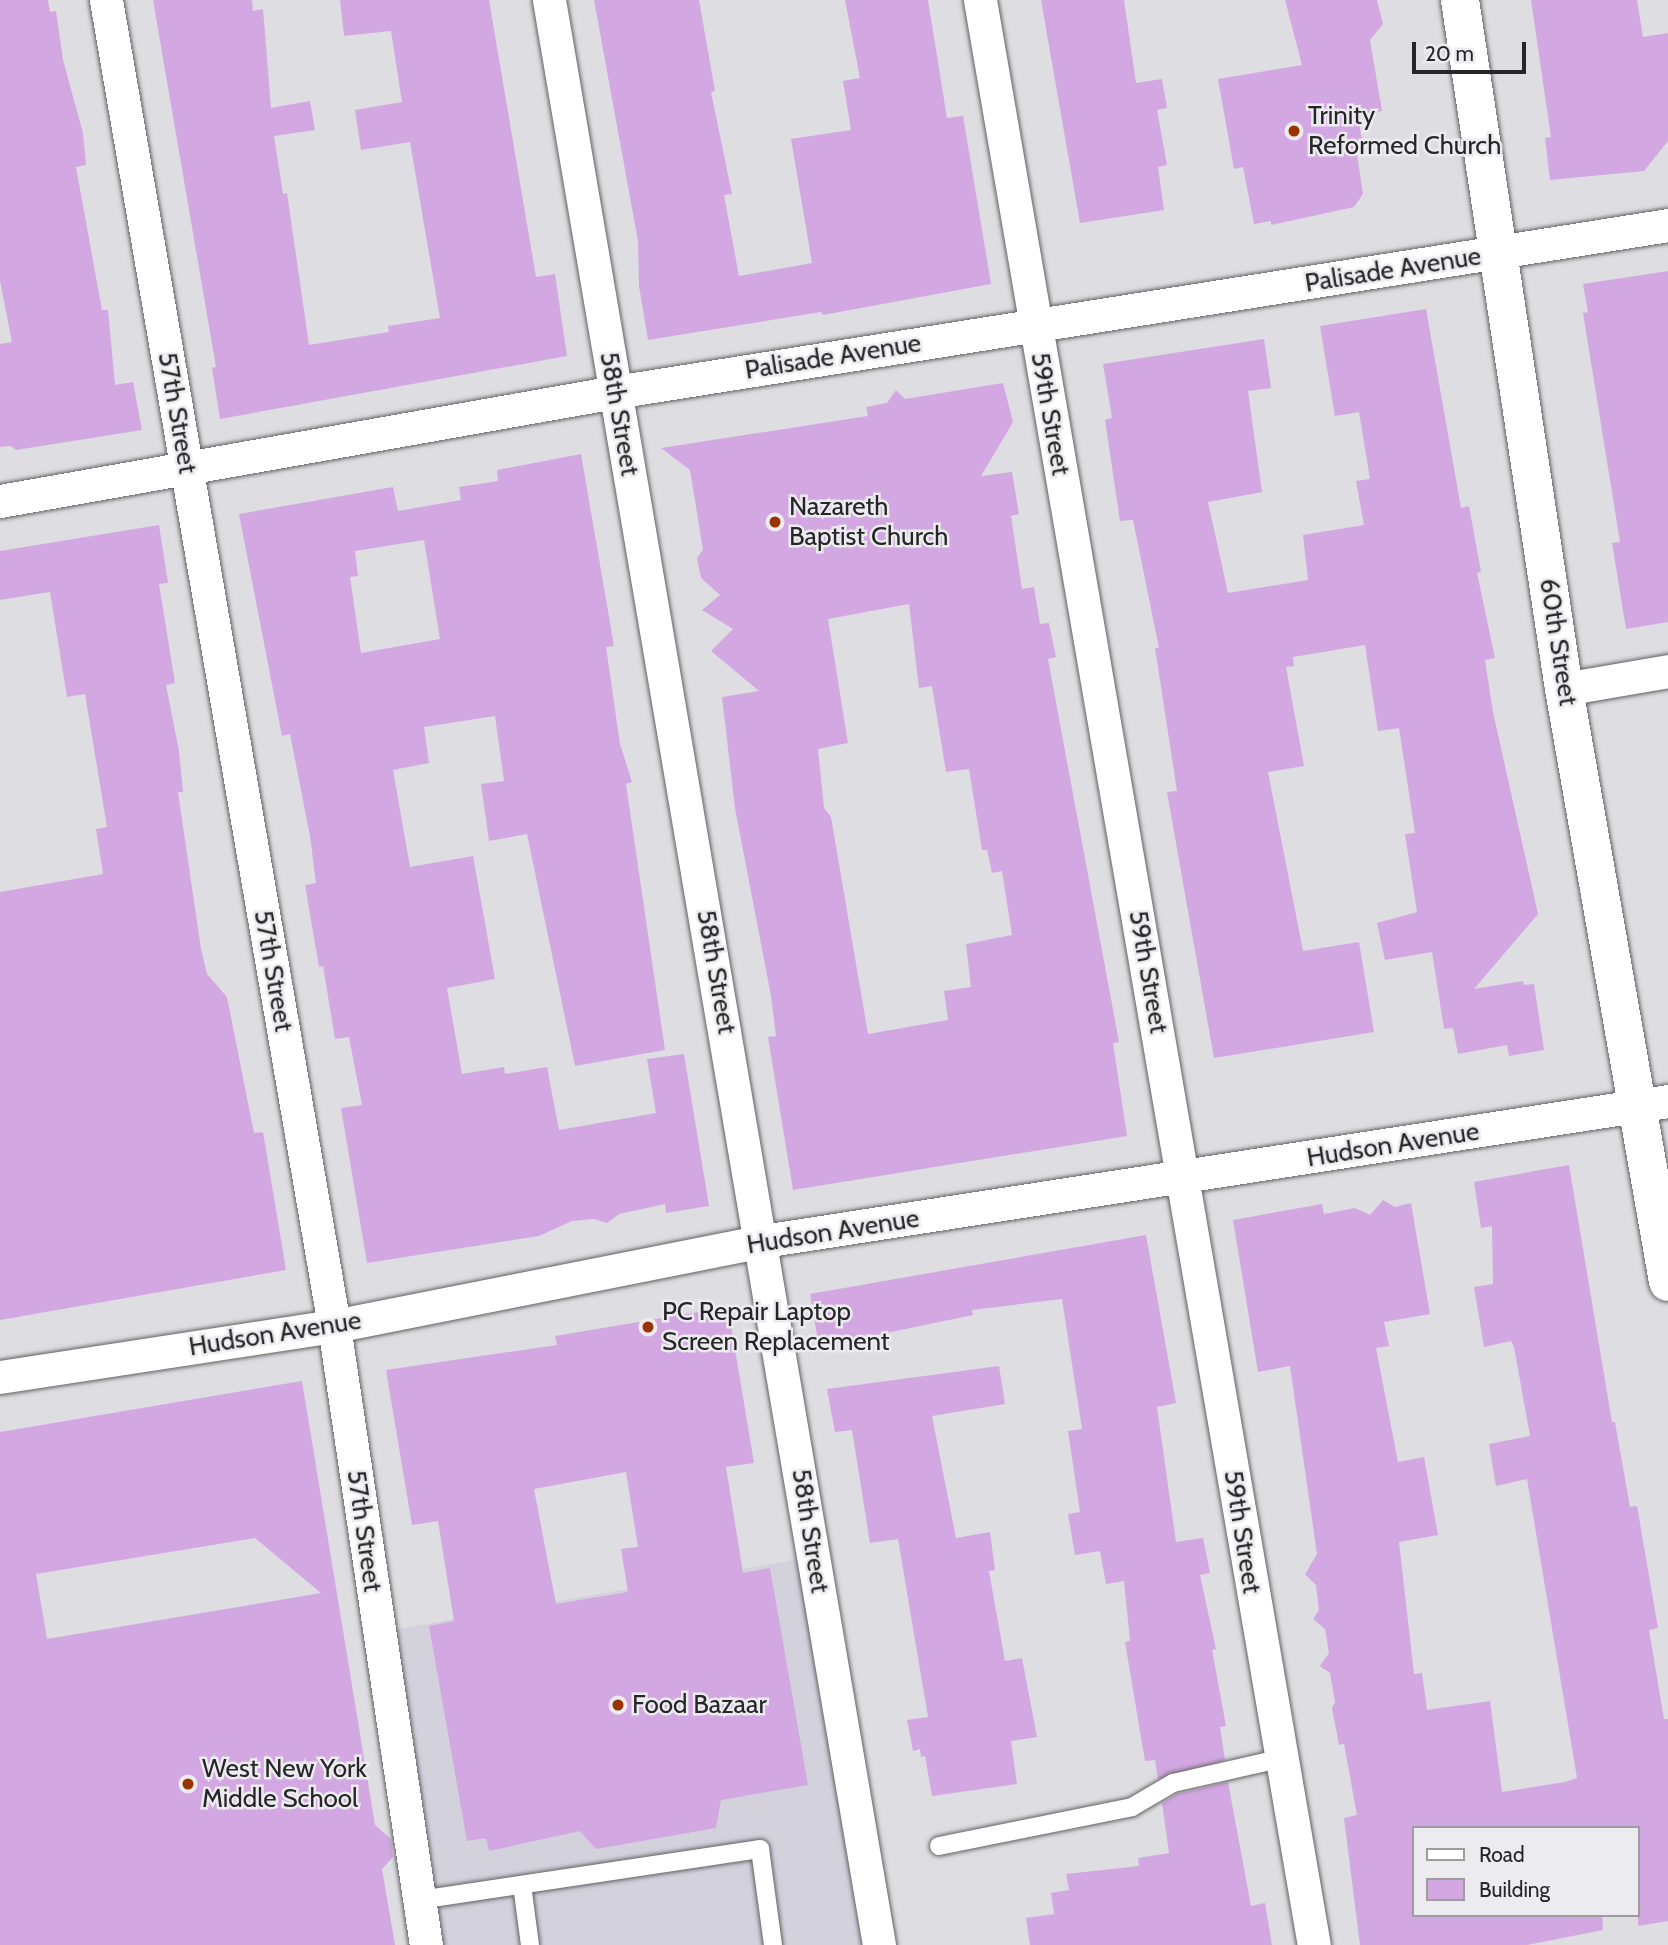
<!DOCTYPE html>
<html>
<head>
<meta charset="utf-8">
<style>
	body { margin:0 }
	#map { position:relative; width:1668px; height:1945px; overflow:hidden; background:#dedee2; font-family:Cabin,sans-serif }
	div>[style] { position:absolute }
	.built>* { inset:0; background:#d3d1dc }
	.building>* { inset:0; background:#d2a7e2 }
	.roads { filter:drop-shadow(0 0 2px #626265) drop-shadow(0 0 2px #626265) }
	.lane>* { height:18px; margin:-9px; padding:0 9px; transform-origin:9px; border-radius:9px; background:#fff }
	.street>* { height:33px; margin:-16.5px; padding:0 16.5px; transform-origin:16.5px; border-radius:16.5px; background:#fff }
	.secondary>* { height:38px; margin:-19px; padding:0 19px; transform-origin:19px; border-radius:19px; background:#fff }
	.dots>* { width:19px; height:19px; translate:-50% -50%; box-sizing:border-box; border:4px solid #ecebef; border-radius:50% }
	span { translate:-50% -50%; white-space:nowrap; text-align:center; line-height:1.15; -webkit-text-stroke:5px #ecebef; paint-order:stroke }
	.poi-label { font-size:26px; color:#262527 }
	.left { translate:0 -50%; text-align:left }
	.street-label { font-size:26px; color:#262527 }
	.legend { position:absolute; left:1412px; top:1826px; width:228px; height:91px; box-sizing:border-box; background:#ecebef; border:2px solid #9d9c9f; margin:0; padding:9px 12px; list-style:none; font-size:21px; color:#262527 }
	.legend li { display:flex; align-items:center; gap:14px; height:35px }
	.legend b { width:35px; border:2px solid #9d9c9f }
	.scale { position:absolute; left:1412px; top:42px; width:114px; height:32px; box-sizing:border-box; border:4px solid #262527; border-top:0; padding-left:9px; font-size:21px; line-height:24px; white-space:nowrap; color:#262527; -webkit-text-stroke:5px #ecebef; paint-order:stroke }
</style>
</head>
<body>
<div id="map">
	<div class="built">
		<i style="clip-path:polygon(805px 1558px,876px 1945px,434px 1945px,381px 1632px)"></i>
	</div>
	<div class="building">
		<i style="clip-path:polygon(0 0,48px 0,50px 12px,56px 11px,63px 60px,83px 133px,86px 165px,76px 167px,102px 310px,108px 310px,115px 385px,133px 382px,142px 430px,16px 450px,11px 446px,0 447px,0 344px,12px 342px,0 281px)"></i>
		<i style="clip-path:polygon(153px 0,252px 0,253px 11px,263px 9px,271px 108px,310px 101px,315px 130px,274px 136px,283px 194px,287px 193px,309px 345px,389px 332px,388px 326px,440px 318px,410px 142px,361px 150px,355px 110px,402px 102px,391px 31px,344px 36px,340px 0,489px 0,536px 277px,555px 274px,567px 356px,220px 419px,212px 368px,216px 367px)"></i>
		<i style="clip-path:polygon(594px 0,699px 0,715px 91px,711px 92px,732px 194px,724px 195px,739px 276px,812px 263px,791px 139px,851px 130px,843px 81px,860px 78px,845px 0,928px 0,947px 118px,963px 116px,991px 284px,823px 315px,821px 312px,648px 340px,639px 286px,638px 241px)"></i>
		<i style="clip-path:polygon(1041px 0,1124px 0,1136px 83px,1162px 79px,1167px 108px,1157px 110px,1167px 165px,1158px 167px,1164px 210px,1080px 223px)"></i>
		<i style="clip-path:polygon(1285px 0,1377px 0,1383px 24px,1370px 40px,1382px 111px,1358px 116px,1363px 146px,1356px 147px,1363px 194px,1354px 207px,1271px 225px,1271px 221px,1254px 224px,1243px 167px,1234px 169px,1218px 79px,1302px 65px)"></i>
		<i style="clip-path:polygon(1531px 0,1637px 0,1643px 37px,1668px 33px,1668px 141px,1644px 171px,1550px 180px,1545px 138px,1551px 137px)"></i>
		<i style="clip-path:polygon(1668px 271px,1668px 622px,1626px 629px,1612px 543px,1620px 542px,1583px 313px,1588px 312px,1583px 284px)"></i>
		<i style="clip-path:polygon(1426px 309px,1461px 508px,1469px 506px,1481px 572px,1477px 573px,1495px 658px,1485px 660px,1493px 712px,1538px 914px,1474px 989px,1523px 981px,1524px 985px,1534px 984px,1544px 1050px,1509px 1056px,1507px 1045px,1458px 1054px,1453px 1028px,1444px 1029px,1432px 952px,1385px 960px,1377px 923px,1417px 912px,1405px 834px,1415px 833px,1399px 728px,1378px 731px,1365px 645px,1293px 657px,1294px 666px,1286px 667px,1304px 766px,1268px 772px,1303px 951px,1359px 942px,1374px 1032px,1214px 1058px,1167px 792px,1177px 791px,1155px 648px,1159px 648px,1133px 520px,1120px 521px,1105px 420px,1112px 418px,1103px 364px,1264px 339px,1271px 388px,1248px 391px,1262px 492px,1208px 502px,1228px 593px,1308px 580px,1303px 535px,1364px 525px,1356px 481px,1370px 479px,1359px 412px,1335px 416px,1320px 326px)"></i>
		<i style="clip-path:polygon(evenodd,1003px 383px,1013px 422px,981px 476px,1012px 472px,1019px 514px,1011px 516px,1022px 589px,1034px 587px,1040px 624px,1049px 623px,1056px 657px,1048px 659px,1119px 1042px,1113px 1043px,1127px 1136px,793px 1190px,768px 1037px,776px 1036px,771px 996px,735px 808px,722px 697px,759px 691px,711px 651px,733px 629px,702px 610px,720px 595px,701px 578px,697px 558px,703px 550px,690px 470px,661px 448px,868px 416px,866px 407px,887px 403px,896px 390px,905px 399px,1003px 383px,909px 604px,919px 688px,932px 686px,946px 772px,969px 769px,982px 850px,987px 850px,992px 873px,1002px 871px,1012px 935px,966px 944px,971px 987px,944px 991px,948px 1020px,868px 1034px,831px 817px,824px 808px,818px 749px,848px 743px,828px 619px,909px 604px)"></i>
		<i style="clip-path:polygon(evenodd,581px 454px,614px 646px,606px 647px,620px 744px,632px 782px,626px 784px,665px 1050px,575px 1066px,527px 834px,489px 841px,481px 784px,504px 781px,495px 716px,424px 727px,429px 763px,393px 770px,410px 867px,473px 856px,495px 979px,447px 988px,462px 1074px,504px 1067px,505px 1074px,547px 1067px,559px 1130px,656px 1113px,647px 1059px,684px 1054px,709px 1206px,666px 1213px,665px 1204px,619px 1214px,607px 1223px,594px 1219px,572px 1221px,539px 1236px,367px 1263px,341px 1108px,362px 1105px,349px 1037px,335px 1039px,323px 966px,319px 967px,305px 885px,316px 883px,310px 836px,290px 734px,282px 736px,239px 514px,393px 487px,398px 511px,461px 500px,459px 487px,498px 481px,497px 470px,581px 454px,424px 540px,440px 639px,361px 653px,350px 577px,358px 576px,355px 551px,424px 540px)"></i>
		<i style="clip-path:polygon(159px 525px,168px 583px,159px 584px,175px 683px,166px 685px,179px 751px,183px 792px,178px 792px,201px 949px,207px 974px,227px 997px,254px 1133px,263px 1132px,286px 1270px,0 1320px,0 892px,103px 874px,96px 829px,107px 827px,85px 694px,67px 697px,50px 592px,0 600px,0 551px)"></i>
		<i style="clip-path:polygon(1569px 1165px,1612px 1422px,1615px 1422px,1630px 1507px,1637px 1506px,1658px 1628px,1649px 1630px,1664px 1719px,1668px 1719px,1668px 1921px,1638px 1926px,1638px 1828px,1414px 1828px,1414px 1915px,1602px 1915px,1603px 1930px,1527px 1945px,1360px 1945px,1344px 1818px,1357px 1815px,1344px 1744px,1339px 1745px,1332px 1708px,1335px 1702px,1330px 1673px,1320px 1666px,1329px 1653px,1325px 1629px,1313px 1619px,1319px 1610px,1316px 1585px,1305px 1574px,1317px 1554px,1290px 1366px,1258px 1372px,1233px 1220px,1322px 1204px,1324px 1214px,1355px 1208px,1370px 1215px,1383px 1200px,1395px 1207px,1411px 1203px,1430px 1314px,1384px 1322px,1389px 1346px,1376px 1348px,1398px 1462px,1424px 1457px,1438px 1535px,1399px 1542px,1414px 1674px,1422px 1673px,1427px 1710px,1490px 1701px,1502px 1792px,1565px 1782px,1577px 1778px,1527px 1479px,1496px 1486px,1489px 1444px,1530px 1436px,1514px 1347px,1511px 1341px,1484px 1347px,1474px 1287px,1493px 1284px,1492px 1226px,1481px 1228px,1474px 1182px)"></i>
		<i style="clip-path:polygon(1146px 1235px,1176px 1403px,1157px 1407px,1176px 1542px,1203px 1538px,1210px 1573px,1200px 1575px,1216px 1649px,1212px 1650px,1226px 1726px,1220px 1727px,1225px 1760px,1158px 1779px,1155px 1760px,1145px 1761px,1125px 1642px,1130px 1641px,1124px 1581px,1106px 1584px,1100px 1551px,1075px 1555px,1068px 1514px,1080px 1512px,1068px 1431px,1082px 1429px,1062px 1299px,972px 1310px,973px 1315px,819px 1347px,810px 1294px)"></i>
		<i style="clip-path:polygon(evenodd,728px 1307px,754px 1463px,726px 1467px,743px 1573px,770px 1568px,808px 1785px,721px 1800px,716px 1828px,596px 1849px,580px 1831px,489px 1851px,486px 1838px,467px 1841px,429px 1626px,454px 1621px,438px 1521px,412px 1525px,386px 1370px,557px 1345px,555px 1336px,728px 1307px,626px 1472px,638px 1547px,621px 1549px,628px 1592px,556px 1604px,534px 1489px,626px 1472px)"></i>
		<i style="clip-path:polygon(999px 1366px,1005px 1404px,932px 1416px,956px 1538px,990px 1532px,995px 1570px,989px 1571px,1005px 1661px,1022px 1658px,1037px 1737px,1011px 1741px,1017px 1784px,932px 1796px,925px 1756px,921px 1757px,920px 1749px,913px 1751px,907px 1720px,928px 1717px,898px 1539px,870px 1543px,852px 1430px,835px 1432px,827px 1389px)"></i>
		<i style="clip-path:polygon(evenodd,302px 1381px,375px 1825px,391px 1839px,393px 1857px,382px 1869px,395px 1945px,0 1945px,0 1432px,302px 1381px,255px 1538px,321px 1593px,47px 1639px,36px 1574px,255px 1538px)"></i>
		<i style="clip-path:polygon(1228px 1782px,1251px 1906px,1265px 1903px,1272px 1945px,1030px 1945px,1026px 1918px,1054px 1914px,1051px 1893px,1069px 1890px,1066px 1874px,1139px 1866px,1138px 1858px,1169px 1853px,1162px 1803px,1177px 1794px)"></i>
	</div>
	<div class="roads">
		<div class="lane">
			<i style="left:939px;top:1846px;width:197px;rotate:-11.4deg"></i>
			<i style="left:1132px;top:1807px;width:48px;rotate:-30.3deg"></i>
			<i style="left:1173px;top:1783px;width:109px;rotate:-12.8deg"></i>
			<i style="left:522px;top:1885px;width:61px;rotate:82.4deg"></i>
			<i style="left:419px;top:1900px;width:345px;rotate:-8.5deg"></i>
			<i style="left:760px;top:1849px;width:97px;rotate:82.3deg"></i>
		</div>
		<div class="street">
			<i style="left:106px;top:0;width:1345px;rotate:80.24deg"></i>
			<i style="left:334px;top:1326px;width:626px;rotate:81.55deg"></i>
			<i style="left:549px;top:0;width:1973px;rotate:80.37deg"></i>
			<i style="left:980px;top:0;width:1973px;rotate:80.26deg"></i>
			<i style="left:0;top:501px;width:625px;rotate:-10.05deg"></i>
			<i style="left:615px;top:392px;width:1066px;rotate:-9.01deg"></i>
			<i style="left:1564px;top:689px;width:106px;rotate:-9.8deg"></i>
			<i style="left:0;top:1377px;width:338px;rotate:-8.7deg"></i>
			<i style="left:334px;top:1326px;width:437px;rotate:-11.2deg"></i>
			<i style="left:763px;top:1241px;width:916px;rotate:-8.79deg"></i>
		</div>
		<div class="secondary">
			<i style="left:1460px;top:0;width:697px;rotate:81.42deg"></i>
			<i style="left:1564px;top:689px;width:602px;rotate:80.05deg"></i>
		</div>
	</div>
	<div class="dots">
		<i style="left:1294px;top:131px;background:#993402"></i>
		<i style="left:775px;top:522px;background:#993402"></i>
		<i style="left:648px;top:1327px;background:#993402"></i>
		<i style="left:618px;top:1705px;background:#993402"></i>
		<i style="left:188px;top:1784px;background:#993402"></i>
	</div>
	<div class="poi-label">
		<span class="left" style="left:1308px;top:131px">Trinity<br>Reformed Church</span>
		<span class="left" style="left:789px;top:522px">Nazareth<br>Baptist Church</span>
		<span class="left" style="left:662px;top:1327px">PC Repair Laptop<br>Screen Replacement</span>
		<span class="left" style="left:632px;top:1705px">Food Bazaar</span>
		<span class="left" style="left:202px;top:1784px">West New York<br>Middle School</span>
	</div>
	<div class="street-label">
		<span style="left:1393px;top:270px;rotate:-9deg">Palisade Avenue</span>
		<span style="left:833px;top:357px;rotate:-9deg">Palisade Avenue</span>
		<span style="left:177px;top:413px;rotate:80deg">57th Street</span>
		<span style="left:619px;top:414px;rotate:80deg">58th Street</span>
		<span style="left:1050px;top:414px;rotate:80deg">59th Street</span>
		<span style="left:1558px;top:642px;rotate:81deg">60th Street</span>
		<span style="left:273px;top:971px;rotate:80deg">57th Street</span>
		<span style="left:716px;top:972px;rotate:80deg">58th Street</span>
		<span style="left:1148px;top:972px;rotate:80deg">59th Street</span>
		<span style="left:1393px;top:1145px;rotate:-9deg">Hudson Avenue</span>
		<span style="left:833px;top:1232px;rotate:-9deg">Hudson Avenue</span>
		<span style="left:275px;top:1334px;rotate:-9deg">Hudson Avenue</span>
		<span style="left:364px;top:1531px;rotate:82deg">57th Street</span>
		<span style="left:810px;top:1531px;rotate:81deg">58th Street</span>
		<span style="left:1242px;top:1532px;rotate:81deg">59th Street</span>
	</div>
	<ul class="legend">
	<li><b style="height:9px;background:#fff"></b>Road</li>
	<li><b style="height:19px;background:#d2a7e2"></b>Building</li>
	</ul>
	<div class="scale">20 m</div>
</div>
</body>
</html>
